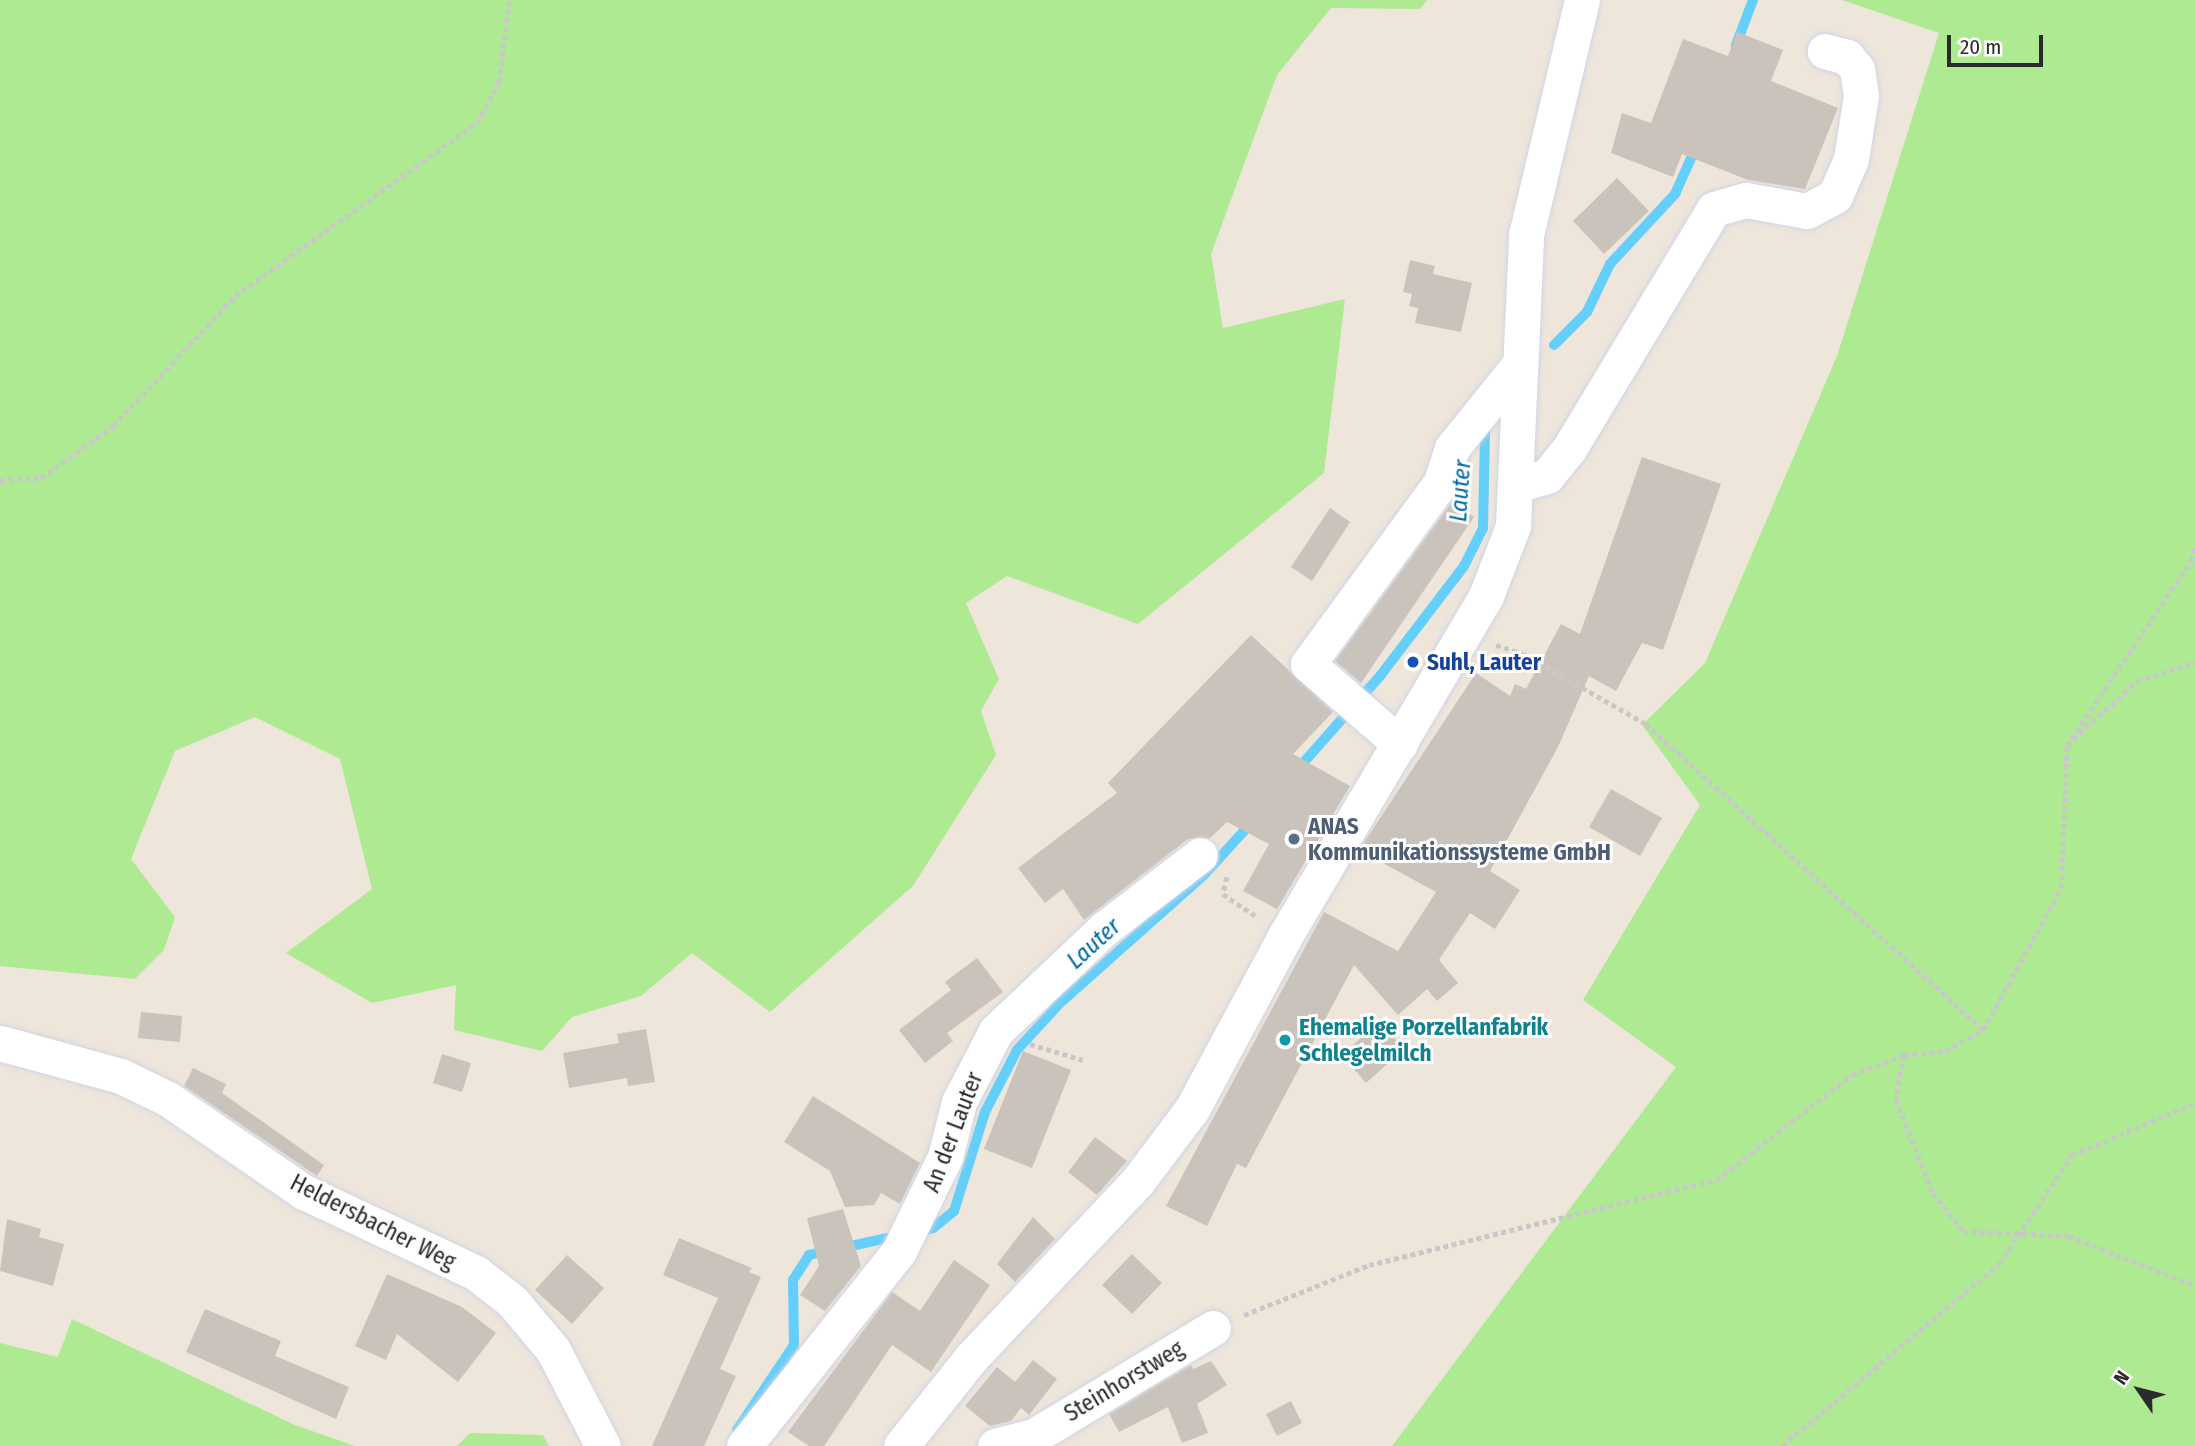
<!DOCTYPE html>
<html>
<head>
<meta charset="utf-8">
<style>
	body { margin:0 }
	#map { position:relative; width:2195px; height:1446px; overflow:hidden; background:#eee6db; font-family:"Fira Sans Condensed",sans-serif }
	div>[style] { position:absolute }
	.green>* { inset:0; background:#aeea92 }
	.stream>* { height:10px; margin:-5px; padding:0 5px; transform-origin:5px; border-radius:5px; background:#64cffa }
	.building>* { inset:0; background:#c9c3bb }
	.path>* { height:4.5px; margin-top:-2.25px; transform-origin:0; background:repeating-linear-gradient(90deg,#c8c8c8 0 5px,transparent 0 8.5px) }
	.roads { filter:drop-shadow(0 0 2px #d0d4e5) drop-shadow(0 0 2px #d0d4e5) }
	.minor>* { height:35px; margin:-17.5px; padding:0 17.5px; transform-origin:17.5px; border-radius:17.5px; background:#fff }
	.dots>* { width:19px; height:19px; translate:-50% -50%; box-sizing:border-box; border:4px solid #fff; border-radius:50% }
	span { translate:-50% -50%; white-space:nowrap; text-align:center; line-height:1.15; -webkit-text-stroke:6px #fff; paint-order:stroke }
	.transit-label { font-size:23px; color:#164399; font-weight:700 }
	.left { translate:0 -50%; text-align:left }
	.service-label { font-size:23px; color:#4e5e75; font-weight:700 }
	.culture-label { font-size:23px; color:#0d838f; font-weight:700 }
	.street-label { font-size:23px; color:#2b2b2b }
	.water-label { font-size:24px; color:#006ba9; font-style:italic }
	.north { position:absolute; left:2104px; top:1355px; width:70px; height:70px; -webkit-text-stroke:5px #fff; paint-order:stroke; rotate:305deg; font-size:19px; font-weight:700; line-height:28px; text-align:center; color:#2b2b2b }
	.north::after { content:''; display:block; margin:auto; width:24px; height:32px; background:#2b2b2b; clip-path:polygon(50% 0,100% 100%,50% 72%,0 100%) }
	.scale { position:absolute; left:1947px; top:35px; width:96px; height:32px; box-sizing:border-box; border:4px solid #2b2b2b; border-top:0; padding-left:9px; font-size:21px; line-height:24px; white-space:nowrap; color:#2b2b2b; -webkit-text-stroke:5px #fff; paint-order:stroke }
</style>
</head>
<body>
<div id="map">
	<div class="green">
		<i style="clip-path:polygon(0 0,1427px 0,1420px 9px,1331px 8px,1277px 75px,1211px 254px,1223px 328px,1345px 299px,1324px 473px,1138px 624px,1007px 576px,966px 603px,999px 679px,981px 711px,996px 755px,913px 886px,770px 1012px,692px 953px,641px 996px,572px 1017px,542px 1051px,454px 1030px,456px 985px,372px 1003px,286px 953px,372px 889px,340px 759px,255px 717px,175px 751px,131px 859px,175px 917px,164px 950px,135px 979px,0 966px)"></i>
		<i style="clip-path:polygon(1842px 0,2195px 0,2195px 1446px,1392px 1446px,1676px 1067px,1583px 1000px,1700px 805px,1642px 725px,1705px 663px,1837px 356px,1939px 33px)"></i>
		<i style="clip-path:polygon(72px 1319px,295px 1425px,355px 1446px,0 1446px,0 1343px,58px 1357px)"></i>
		<i style="clip-path:polygon(470px 1433px,543px 1435px,549px 1446px,457px 1446px)"></i>
	</div>
	<div class="stream">
		<i style="left:1736px;top:45px;width:48px;rotate:-69.3deg"></i>
		<i style="left:1554px;top:345px;width:47px;rotate:-45deg"></i>
		<i style="left:1587px;top:312px;width:53px;rotate:-64.4deg"></i>
		<i style="left:1610px;top:264px;width:96px;rotate:-47.1deg"></i>
		<i style="left:1675px;top:194px;width:51px;rotate:-65.9deg"></i>
		<i style="left:1296px;top:771px;width:127px;rotate:-48.5deg"></i>
		<i style="left:1380px;top:676px;width:138px;rotate:-52.6deg"></i>
		<i style="left:1464px;top:566px;width:42px;rotate:-63.4deg"></i>
		<i style="left:1483px;top:528px;width:98px;rotate:-88.8deg"></i>
		<i style="left:917px;top:1232px;width:16px;rotate:-14deg"></i>
		<i style="left:933px;top:1228px;width:27px;rotate:-39deg"></i>
		<i style="left:954px;top:1211px;width:104px;rotate:-72.6deg"></i>
		<i style="left:985px;top:1112px;width:70px;rotate:-62.7deg"></i>
		<i style="left:1017px;top:1050px;width:62px;rotate:-47.6deg"></i>
		<i style="left:1059px;top:1004px;width:194px;rotate:-41.7deg"></i>
		<i style="left:1204px;top:875px;width:72px;rotate:-47.8deg"></i>
		<i style="left:842px;top:1248px;width:55px;rotate:-12.5deg"></i>
		<i style="left:737px;top:1430px;width:102px;rotate:-56.2deg"></i>
		<i style="left:794px;top:1345px;width:65px;rotate:-90.9deg"></i>
		<i style="left:793px;top:1280px;width:30px;rotate:-57deg"></i>
		<i style="left:809px;top:1255px;width:18px;rotate:-13deg"></i>
	</div>
	<div class="building">
		<i style="clip-path:polygon(1737px 32px,1783px 50px,1771px 81px,1838px 108px,1805px 189px,1748px 180px,1682px 154px,1673px 177px,1611px 153px,1622px 113px,1651px 123px,1683px 39px,1728px 56px)"></i>
		<i style="clip-path:polygon(1617px 178px,1649px 211px,1604px 254px,1573px 221px)"></i>
		<i style="clip-path:polygon(1410px 260px,1435px 266px,1433px 274px,1472px 283px,1461px 332px,1415px 323px,1418px 308px,1409px 306px,1412px 294px,1403px 292px)"></i>
		<i style="clip-path:polygon(1642px 457px,1721px 484px,1663px 650px,1642px 643px,1616px 691px,1589px 676px,1558px 747px,1490px 871px,1520px 890px,1495px 929px,1470px 913px,1439px 960px,1458px 983px,1437px 1001px,1427px 989px,1398px 1015px,1354px 965px,1246px 1168px,1237px 1164px,1207px 1226px,1166px 1206px,1324px 912px,1398px 951px,1436px 892px,1359px 850px,1476px 673px,1510px 696px,1515px 684px,1526px 689px,1561px 624px,1580px 634px)"></i>
		<i style="clip-path:polygon(1452px 502px,1474px 517px,1361px 683px,1335px 661px)"></i>
		<i style="clip-path:polygon(1330px 508px,1350px 522px,1312px 581px,1291px 567px)"></i>
		<i style="clip-path:polygon(1251px 635px,1333px 712px,1293px 754px,1350px 786px,1277px 909px,1243px 891px,1269px 844px,1227px 822px,1210px 838px,1188px 839px,1084px 920px,1063px 889px,1045px 903px,1018px 868px,1117px 793px,1108px 783px)"></i>
		<i style="clip-path:polygon(1611px 789px,1662px 818px,1640px 856px,1589px 827px)"></i>
		<i style="clip-path:polygon(977px 958px,1003px 992px,947px 1033px,953px 1041px,925px 1063px,899px 1030px,951px 990px,945px 982px)"></i>
		<i style="clip-path:polygon(141px 1012px,182px 1016px,180px 1042px,138px 1038px)"></i>
		<i style="clip-path:polygon(1380px 1021px,1404px 1049px,1366px 1083px,1342px 1055px)"></i>
		<i style="clip-path:polygon(646px 1029px,655px 1082px,628px 1086px,627px 1078px,569px 1088px,563px 1053px,619px 1043px,617px 1034px)"></i>
		<i style="clip-path:polygon(1023px 1051px,1071px 1070px,1032px 1168px,984px 1149px)"></i>
		<i style="clip-path:polygon(442px 1054px,471px 1063px,462px 1092px,433px 1083px)"></i>
		<i style="clip-path:polygon(193px 1068px,226px 1084px,222px 1093px,324px 1165px,317px 1176px,184px 1086px)"></i>
		<i style="clip-path:polygon(813px 1096px,920px 1163px,900px 1204px,881px 1193px,874px 1205px,845px 1207px,830px 1171px,784px 1142px)"></i>
		<i style="clip-path:polygon(1095px 1137px,1127px 1161px,1097px 1195px,1068px 1172px)"></i>
		<i style="clip-path:polygon(843px 1209px,861px 1266px,825px 1311px,800px 1295px,819px 1266px,807px 1218px)"></i>
		<i style="clip-path:polygon(1033px 1217px,1055px 1239px,1015px 1282px,997px 1264px)"></i>
		<i style="clip-path:polygon(7px 1219px,41px 1229px,39px 1237px,64px 1244px,53px 1286px,0 1271px)"></i>
		<i style="clip-path:polygon(679px 1238px,752px 1268px,749px 1272px,761px 1277px,720px 1369px,736px 1376px,704px 1446px,652px 1446px,718px 1298px,663px 1275px)"></i>
		<i style="clip-path:polygon(1132px 1254px,1162px 1283px,1132px 1314px,1102px 1285px)"></i>
		<i style="clip-path:polygon(567px 1255px,604px 1288px,572px 1324px,535px 1290px)"></i>
		<i style="clip-path:polygon(954px 1260px,990px 1285px,931px 1372px,892px 1345px,824px 1446px,809px 1446px,788px 1432px,892px 1292px,920px 1311px)"></i>
		<i style="clip-path:polygon(387px 1274px,462px 1307px,496px 1333px,458px 1382px,397px 1334px,386px 1360px,355px 1346px)"></i>
		<i style="clip-path:polygon(205px 1309px,281px 1341px,275px 1356px,349px 1387px,336px 1419px,186px 1352px)"></i>
		<i style="clip-path:polygon(1033px 1360px,1057px 1379px,1029px 1415px,1021px 1408px,1011px 1421px,990px 1426px,965px 1406px,997px 1367px,1015px 1382px)"></i>
		<i style="clip-path:polygon(1211px 1361px,1227px 1385px,1197px 1404px,1208px 1433px,1182px 1443px,1168px 1407px,1119px 1432px,1109px 1414px,1191px 1365px,1193px 1369px)"></i>
		<i style="clip-path:polygon(1291px 1401px,1302px 1423px,1277px 1436px,1266px 1414px)"></i>
	</div>
	<div class="path">
		<i style="left:0;top:480px;width:41px;rotate:-2.8deg"></i>
		<i style="left:41px;top:478px;width:89px;rotate:-35.8deg"></i>
		<i style="left:113px;top:426px;width:178px;rotate:-46.8deg"></i>
		<i style="left:235px;top:296px;width:297px;rotate:-35.6deg"></i>
		<i style="left:477px;top:123px;width:47px;rotate:-61.8deg"></i>
		<i style="left:499px;top:82px;width:83px;rotate:-83deg"></i>
		<i style="left:1496px;top:645px;width:28px;rotate:18deg"></i>
		<i style="left:1523px;top:654px;width:142px;rotate:29.6deg"></i>
		<i style="left:1646px;top:724px;width:455px;rotate:42.2deg"></i>
		<i style="left:2071px;top:739px;width:215px;rotate:-56deg"></i>
		<i style="left:2191px;top:561px;width:16px;rotate:-75deg"></i>
		<i style="left:1227px;top:877px;width:17px;rotate:103deg"></i>
		<i style="left:1223px;top:894px;width:41px;rotate:34.1deg"></i>
		<i style="left:1030px;top:1044px;width:55px;rotate:16.8deg"></i>
		<i style="left:1904px;top:1055px;width:46px;rotate:100.1deg"></i>
		<i style="left:1896px;top:1100px;width:100px;rotate:68.3deg"></i>
		<i style="left:1933px;top:1193px;width:48px;rotate:51.7deg"></i>
		<i style="left:1963px;top:1231px;width:106px;rotate:2.7deg"></i>
		<i style="left:2069px;top:1236px;width:136px;rotate:21.6deg"></i>
		<i style="left:1244px;top:1315px;width:135px;rotate:-21.8deg"></i>
		<i style="left:1369px;top:1265px;width:357px;rotate:-13.8deg"></i>
		<i style="left:1716px;top:1180px;width:172px;rotate:-37.7deg"></i>
		<i style="left:1852px;top:1075px;width:56px;rotate:-21deg"></i>
		<i style="left:1904px;top:1055px;width:41px;rotate:-5.6deg"></i>
		<i style="left:1945px;top:1051px;width:43px;rotate:-28.9deg"></i>
		<i style="left:1983px;top:1030px;width:162px;rotate:-61.2deg"></i>
		<i style="left:2061px;top:888px;width:143px;rotate:-87.6deg"></i>
		<i style="left:2067px;top:745px;width:95px;rotate:-42.4deg"></i>
		<i style="left:2137px;top:681px;width:61px;rotate:-18.1deg"></i>
		<i style="left:1782px;top:1446px;width:283px;rotate:-40deg"></i>
		<i style="left:1999px;top:1264px;width:131px;rotate:-56.2deg"></i>
		<i style="left:2072px;top:1155px;width:134px;rotate:-22.9deg"></i>
	</div>
	<div class="roads">
		<div class="minor">
			<i style="left:1516px;top:485px;width:32px;rotate:-16deg"></i>
			<i style="left:1547px;top:476px;width:35px;rotate:-51deg"></i>
			<i style="left:1569px;top:449px;width:280px;rotate:-58.9deg"></i>
			<i style="left:1714px;top:209px;width:33px;rotate:-16deg"></i>
			<i style="left:1746px;top:200px;width:62px;rotate:10.2deg"></i>
			<i style="left:1807px;top:211px;width:32px;rotate:-28deg"></i>
			<i style="left:1835px;top:196px;width:40px;rotate:-66.6deg"></i>
			<i style="left:1851px;top:159px;width:64px;rotate:-81deg"></i>
			<i style="left:1861px;top:96px;width:27px;rotate:-98deg"></i>
			<i style="left:1857px;top:69px;width:16px;rotate:-130deg"></i>
			<i style="left:1847px;top:57px;width:23px;rotate:-165deg"></i>
			<i style="left:1400px;top:744px;width:122px;rotate:-139deg"></i>
			<i style="left:1308px;top:664px;width:225px;rotate:-53.8deg"></i>
			<i style="left:1441px;top:482px;width:36px;rotate:-72deg"></i>
			<i style="left:1452px;top:448px;width:107px;rotate:-51.1deg"></i>
			<i style="left:0;top:1043px;width:125px;rotate:15.3deg"></i>
			<i style="left:121px;top:1076px;width:52px;rotate:26.1deg"></i>
			<i style="left:168px;top:1099px;width:165px;rotate:34.4deg"></i>
			<i style="left:304px;top:1192px;width:190px;rotate:25.2deg"></i>
			<i style="left:476px;top:1273px;width:46px;rotate:37.9deg"></i>
			<i style="left:512px;top:1301px;width:64px;rotate:50.1deg"></i>
			<i style="left:553px;top:1350px;width:108px;rotate:62.5deg"></i>
			<i style="left:744px;top:1446px;width:249px;rotate:-51.5deg"></i>
			<i style="left:899px;top:1251px;width:105px;rotate:-63.9deg"></i>
			<i style="left:945px;top:1157px;width:57px;rotate:-75.7deg"></i>
			<i style="left:959px;top:1102px;width:80px;rotate:-62.5deg"></i>
			<i style="left:996px;top:1031px;width:149px;rotate:-43.4deg"></i>
			<i style="left:1104px;top:929px;width:121px;rotate:-37.6deg"></i>
			<i style="left:901px;top:1446px;width:112px;rotate:-51.5deg"></i>
			<i style="left:971px;top:1358px;width:242px;rotate:-46.7deg"></i>
			<i style="left:1137px;top:1182px;width:91px;rotate:-53deg"></i>
			<i style="left:1192px;top:1109px;width:196px;rotate:-61.7deg"></i>
			<i style="left:1285px;top:936px;width:395px;rotate:-59.4deg"></i>
			<i style="left:1486px;top:596px;width:75px;rotate:-68.9deg"></i>
			<i style="left:1513px;top:526px;width:291px;rotate:-87.4deg"></i>
			<i style="left:1526px;top:235px;width:242px;rotate:-76.6deg"></i>
			<i style="left:995px;top:1446px;width:40px;rotate:-14.4deg"></i>
			<i style="left:1034px;top:1436px;width:209px;rotate:-31.1deg"></i>
		</div>
	</div>
	<div class="dots">
		<i style="left:1413px;top:662px;background:#1a4fb4"></i>
		<i style="left:1294px;top:839px;background:#5c6f8a"></i>
		<i style="left:1285px;top:1040px;background:#0f9aa8"></i>
	</div>
	<div class="transit-label">
		<span class="left" style="left:1427px;top:662px">Suhl, Lauter</span>
	</div>
	<div class="service-label">
		<span class="left" style="left:1308px;top:839px">ANAS<br>Kommunikationssysteme GmbH</span>
	</div>
	<div class="culture-label">
		<span class="left" style="left:1299px;top:1040px">Ehemalige Porzellanfabrik<br>Schlegelmilch</span>
	</div>
	<div class="street-label">
		<span style="left:953px;top:1132px;rotate:-69deg">An der Lauter</span>
		<span style="left:373px;top:1222px;rotate:27deg">Heldersbacher Weg</span>
		<span style="left:1124px;top:1381px;rotate:-31deg">Steinhorstweg</span>
	</div>
	<div class="water-label">
		<span style="left:1461px;top:491px;rotate:-86deg">Lauter</span>
		<span style="left:1094px;top:944px;rotate:-42deg">Lauter</span>
	</div>
	<div class="north">N</div>
	<div class="scale">20 m</div>
</div>
</body>
</html>
